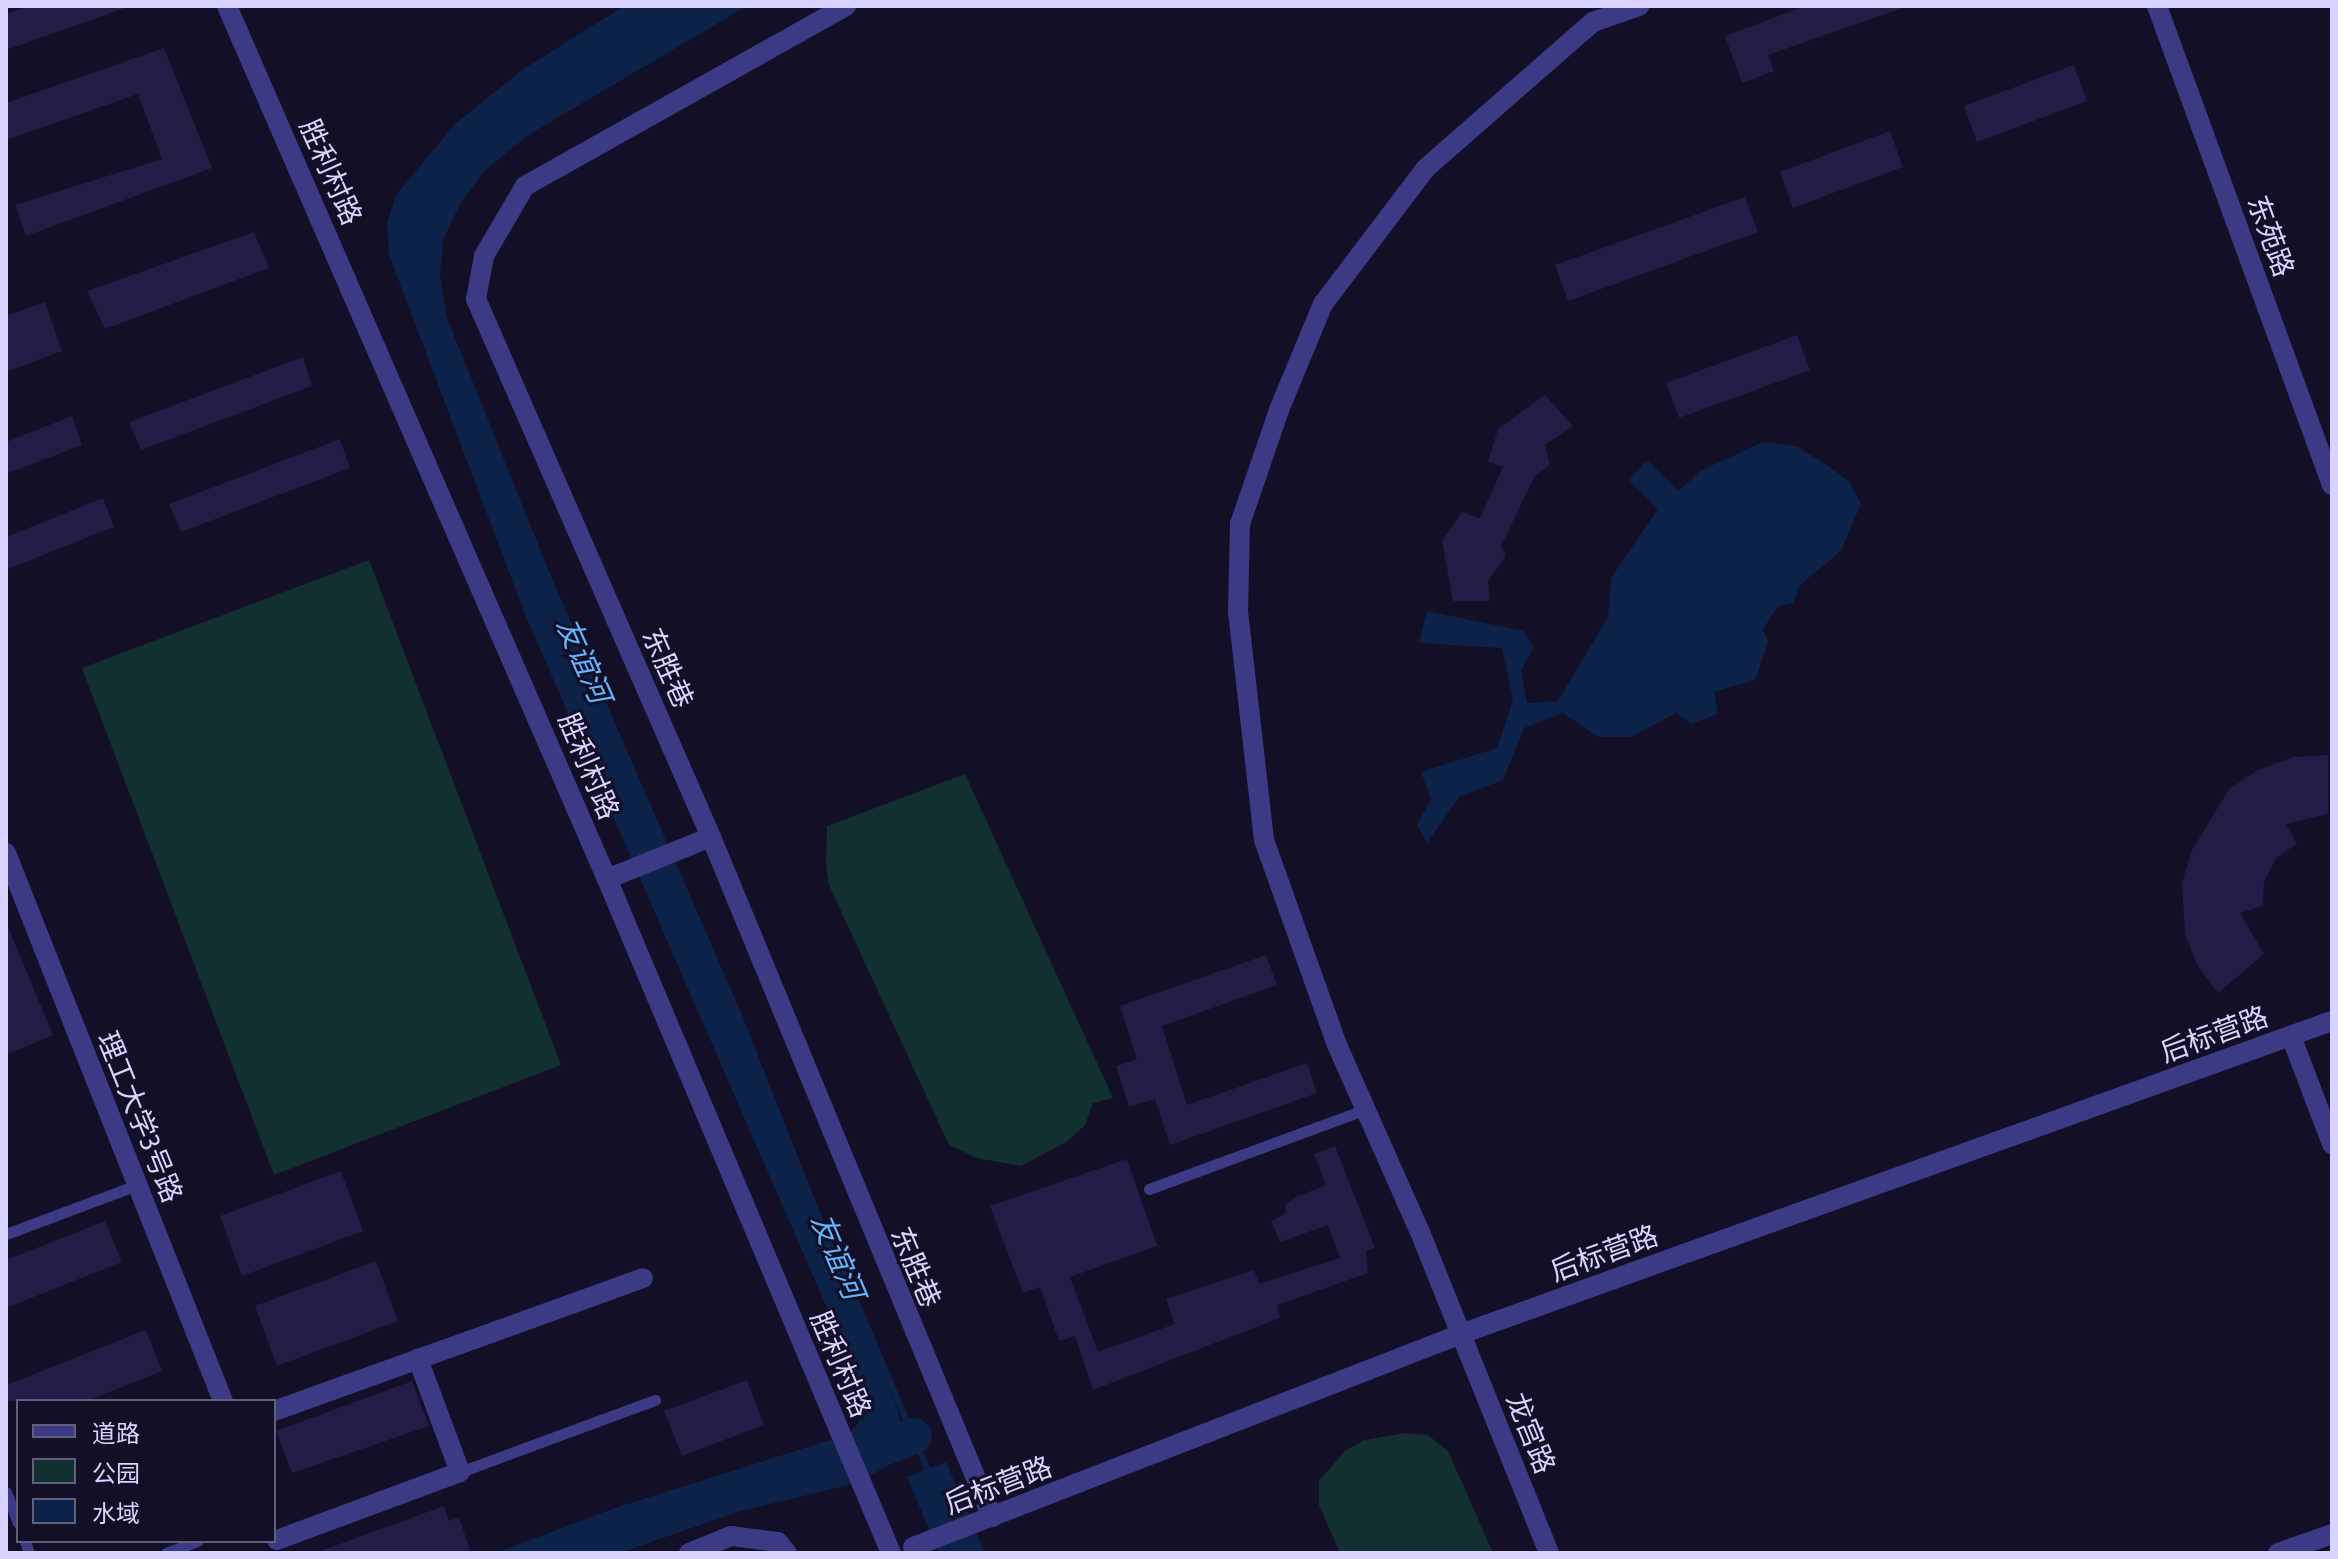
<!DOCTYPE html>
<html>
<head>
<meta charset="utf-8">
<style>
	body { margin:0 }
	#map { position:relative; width:2338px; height:1559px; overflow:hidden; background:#130f26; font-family:"Asap Condensed","Noto Sans SC",sans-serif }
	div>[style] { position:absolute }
	.green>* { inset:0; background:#12302f }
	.water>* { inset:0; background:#0c2248 }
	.stream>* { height:6px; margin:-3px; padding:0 3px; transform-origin:3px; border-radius:3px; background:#0c2248 }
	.river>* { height:36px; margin:-18px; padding:0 18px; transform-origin:18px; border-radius:18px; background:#0c2248 }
	.building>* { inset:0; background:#241b47 }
	.service>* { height:11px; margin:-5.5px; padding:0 5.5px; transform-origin:5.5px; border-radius:5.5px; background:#3d3a85 }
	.minor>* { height:20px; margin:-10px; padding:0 10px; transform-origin:10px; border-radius:10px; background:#3d3a85 }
	.tertiary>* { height:20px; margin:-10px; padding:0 10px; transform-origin:10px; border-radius:10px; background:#3d3a85 }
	span { translate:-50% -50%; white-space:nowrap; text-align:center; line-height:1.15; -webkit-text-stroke:6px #130f26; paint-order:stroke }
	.street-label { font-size:28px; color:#d9d4ff }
	.water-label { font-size:30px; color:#62b6ff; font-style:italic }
	.frame { position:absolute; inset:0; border:8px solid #d9d4ff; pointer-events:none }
	.legend { position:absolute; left:16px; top:1399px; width:260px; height:144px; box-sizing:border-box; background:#130f26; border:2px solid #625e7d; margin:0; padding:10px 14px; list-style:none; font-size:24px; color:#d9d4ff }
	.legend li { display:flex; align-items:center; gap:16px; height:40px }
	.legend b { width:40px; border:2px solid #625e7d }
</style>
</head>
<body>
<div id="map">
	<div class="green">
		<i style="clip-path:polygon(369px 560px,561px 1065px,274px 1175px,82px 668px)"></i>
		<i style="clip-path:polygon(965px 774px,1113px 1098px,1093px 1103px,1085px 1125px,1068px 1141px,1021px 1166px,977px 1158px,949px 1145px,829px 885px,826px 864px,827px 826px)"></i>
		<i style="clip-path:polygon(1405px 1433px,1428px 1435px,1448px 1451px,1493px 1553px,1340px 1553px,1319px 1505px,1319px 1481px,1345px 1451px,1364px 1440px)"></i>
	</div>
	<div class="water">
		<i style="clip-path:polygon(624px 6px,747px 6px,530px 134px,485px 170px,459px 206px,443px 240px,440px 275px,447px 318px,548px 569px,742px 1015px,898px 1410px,903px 1439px,886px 1467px,856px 1483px,741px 1511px,619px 1553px,495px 1553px,615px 1508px,849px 1434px,866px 1413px,864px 1393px,525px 614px,389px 255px,387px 223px,396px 195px,455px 124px,522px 70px)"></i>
		<i style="clip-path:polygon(1763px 442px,1796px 446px,1825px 464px,1849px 481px,1861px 504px,1841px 551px,1800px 585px,1793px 603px,1778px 606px,1763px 629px,1768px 642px,1755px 680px,1714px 692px,1718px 714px,1691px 724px,1676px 713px,1631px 737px,1598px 737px,1563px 713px,1524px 728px,1503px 780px,1459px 797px,1427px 843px,1417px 825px,1431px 799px,1421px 772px,1497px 748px,1513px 700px,1502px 648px,1419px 643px,1427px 611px,1524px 631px,1534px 647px,1521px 671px,1527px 703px,1558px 701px,1608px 617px,1611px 578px,1658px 509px,1628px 480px,1647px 460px,1679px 491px,1700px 471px)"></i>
		<i style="clip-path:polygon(946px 1462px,985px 1553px,939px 1553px,907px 1477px)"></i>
	</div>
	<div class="stream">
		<i style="left:825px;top:1228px;width:268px;rotate:67deg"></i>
	</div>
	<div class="river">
		<i style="left:858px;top:1458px;width:60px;rotate:-21.4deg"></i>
	</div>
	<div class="building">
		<i style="clip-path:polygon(28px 6px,125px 6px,125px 8px,6px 50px,6px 14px)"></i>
		<i style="clip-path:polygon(1805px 6px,1902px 8px,1768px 55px,1774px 71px,1742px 83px,1725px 36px)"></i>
		<i style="clip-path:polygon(164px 48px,212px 168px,26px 236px,15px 205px,162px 159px,138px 94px,6px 140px,6px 103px)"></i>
		<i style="clip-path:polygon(2074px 65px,2087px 101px,1977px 142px,1964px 106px)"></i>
		<i style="clip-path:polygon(1890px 131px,1903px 167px,1793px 208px,1780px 172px)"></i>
		<i style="clip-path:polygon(1745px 197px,1758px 232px,1568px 301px,1555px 265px)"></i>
		<i style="clip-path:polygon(254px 232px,269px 268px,105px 329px,87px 291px)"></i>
		<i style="clip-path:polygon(45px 302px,62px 351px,6px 372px,6px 316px)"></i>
		<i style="clip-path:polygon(1797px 335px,1810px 370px,1679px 418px,1666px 383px)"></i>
		<i style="clip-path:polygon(303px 357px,312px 386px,141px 450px,129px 422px)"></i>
		<i style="clip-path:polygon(1545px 395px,1573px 426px,1545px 445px,1550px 465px,1535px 476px,1501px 546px,1506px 555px,1488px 581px,1490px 601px,1453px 601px,1442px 541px,1462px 512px,1480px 518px,1503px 467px,1488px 462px,1498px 429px)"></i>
		<i style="clip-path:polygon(72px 416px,82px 445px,6px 474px,6px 442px)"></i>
		<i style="clip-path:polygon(340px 439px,350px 468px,181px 532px,169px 504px)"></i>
		<i style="clip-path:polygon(103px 498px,114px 527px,6px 570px,6px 537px)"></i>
		<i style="clip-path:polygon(2328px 755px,2328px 814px,2286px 824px,2297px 844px,2276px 858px,2264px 882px,2263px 906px,2240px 913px,2264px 954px,2218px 993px,2197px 965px,2185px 934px,2182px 883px,2191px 852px,2229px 789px,2258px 770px,2293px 757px)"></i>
		<i style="clip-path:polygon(6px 922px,53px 1035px,6px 1055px)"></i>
		<i style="clip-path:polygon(1266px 955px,1277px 985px,1162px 1026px,1187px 1105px,1307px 1063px,1317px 1093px,1170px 1145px,1155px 1099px,1129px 1107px,1116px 1066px,1137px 1059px,1120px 1006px)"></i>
		<i style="clip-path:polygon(1335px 1146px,1375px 1248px,1366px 1251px,1368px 1273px,1277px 1305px,1280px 1318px,1093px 1390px,1075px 1336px,1059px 1341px,1040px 1287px,1023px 1293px,990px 1206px,1127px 1159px,1157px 1246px,1070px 1277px,1098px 1352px,1175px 1324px,1166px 1299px,1254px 1270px,1259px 1284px,1340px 1258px,1328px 1225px,1280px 1242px,1271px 1221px,1285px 1214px,1286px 1204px,1296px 1197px,1326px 1185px,1314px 1154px)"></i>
		<i style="clip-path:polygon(341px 1171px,363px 1231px,242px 1276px,220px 1216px)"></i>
		<i style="clip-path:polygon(105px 1221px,122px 1262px,6px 1308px,6px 1260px)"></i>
		<i style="clip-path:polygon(376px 1261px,398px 1321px,277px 1366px,255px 1306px)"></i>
		<i style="clip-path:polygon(146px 1330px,162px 1371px,87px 1401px,6px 1401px,6px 1385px)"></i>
		<i style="clip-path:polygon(747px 1380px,764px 1425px,682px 1456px,664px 1411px)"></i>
		<i style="clip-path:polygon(412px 1381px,429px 1426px,292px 1473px,276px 1431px)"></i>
		<i style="clip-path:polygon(444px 1506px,449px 1521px,459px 1517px,471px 1553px,315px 1553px)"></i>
	</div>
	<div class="service">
		<i style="left:1149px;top:1189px;width:229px;rotate:-20.2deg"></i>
		<i style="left:6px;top:1234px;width:140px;rotate:-20.5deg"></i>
		<i style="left:460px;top:1472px;width:208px;rotate:-20.3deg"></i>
		<i style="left:6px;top:1492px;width:33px;rotate:69deg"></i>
		<i style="left:25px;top:1541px;width:13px;rotate:72deg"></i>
		<i style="left:166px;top:1553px;width:34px;rotate:-21deg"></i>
	</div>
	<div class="minor">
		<i style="left:846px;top:6px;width:368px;rotate:150.7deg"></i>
		<i style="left:525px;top:186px;width:81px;rotate:120.4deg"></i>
		<i style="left:484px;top:256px;width:44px;rotate:100.5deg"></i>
		<i style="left:476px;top:299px;width:587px;rotate:66.4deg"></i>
		<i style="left:711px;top:837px;width:736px;rotate:67.55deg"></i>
		<i style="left:2157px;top:6px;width:510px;rotate:69.93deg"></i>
		<i style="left:6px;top:853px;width:589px;rotate:68.4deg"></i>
		<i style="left:607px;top:879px;width:112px;rotate:-22deg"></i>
		<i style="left:2291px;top:1036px;width:116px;rotate:69.2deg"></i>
		<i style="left:274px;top:1411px;width:392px;rotate:-19.8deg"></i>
		<i style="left:277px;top:1540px;width:195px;rotate:-20.4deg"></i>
		<i style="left:460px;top:1472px;width:121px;rotate:-110.4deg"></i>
		<i style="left:689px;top:1553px;width:45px;rotate:-22deg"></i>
		<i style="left:731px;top:1536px;width:47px;rotate:7.3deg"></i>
		<i style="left:778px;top:1542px;width:14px;rotate:51deg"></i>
		<i style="left:1549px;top:1553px;width:348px;rotate:-111.9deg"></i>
		<i style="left:1419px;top:1230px;width:202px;rotate:-113.9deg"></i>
		<i style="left:1337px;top:1045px;width:218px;rotate:-109.6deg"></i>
		<i style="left:1264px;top:840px;width:229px;rotate:-96.5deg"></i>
		<i style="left:1238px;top:612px;width:88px;rotate:-88.7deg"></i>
		<i style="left:1240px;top:524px;width:120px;rotate:-71.1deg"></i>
		<i style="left:1279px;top:410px;width:115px;rotate:-67.5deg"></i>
		<i style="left:1323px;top:304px;width:169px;rotate:-52.9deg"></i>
		<i style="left:1425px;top:169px;width:223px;rotate:-41.2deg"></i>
		<i style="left:1593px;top:22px;width:49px;rotate:-19.2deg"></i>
		<i style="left:2278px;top:1553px;width:57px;rotate:-19.4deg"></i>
	</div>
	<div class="tertiary">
		<i style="left:227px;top:6px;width:952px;rotate:66.48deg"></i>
		<i style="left:607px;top:879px;width:731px;rotate:67.15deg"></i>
		<i style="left:913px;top:1547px;width:588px;rotate:-21.24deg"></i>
		<i style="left:1461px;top:1334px;width:926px;rotate:-19.77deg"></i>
	</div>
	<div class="street-label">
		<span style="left:331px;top:172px;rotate:66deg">胜利村路</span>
		<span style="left:2271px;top:236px;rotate:70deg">东苑路</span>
		<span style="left:668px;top:668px;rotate:66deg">东胜巷</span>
		<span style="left:589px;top:766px;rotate:67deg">胜利村路</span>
		<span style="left:2214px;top:1034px;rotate:-20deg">后标营路</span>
		<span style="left:140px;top:1117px;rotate:68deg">理工大学3号路</span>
		<span style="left:1604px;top:1253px;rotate:-20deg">后标营路</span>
		<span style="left:916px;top:1267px;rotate:67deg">东胜巷</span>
		<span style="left:841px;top:1364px;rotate:67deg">胜利村路</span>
		<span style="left:1531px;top:1433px;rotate:68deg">龙宫路</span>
		<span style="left:998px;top:1485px;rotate:-21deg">后标营路</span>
	</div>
	<div class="water-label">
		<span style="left:584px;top:660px;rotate:66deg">友谊河</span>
		<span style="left:838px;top:1256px;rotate:67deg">友谊河</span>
	</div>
	<div class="frame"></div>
	<ul class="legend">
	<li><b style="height:10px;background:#3d3a85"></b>道路</li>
	<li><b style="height:22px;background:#12302f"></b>公园</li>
	<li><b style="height:22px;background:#0c2248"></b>水域</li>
	</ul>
</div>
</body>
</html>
